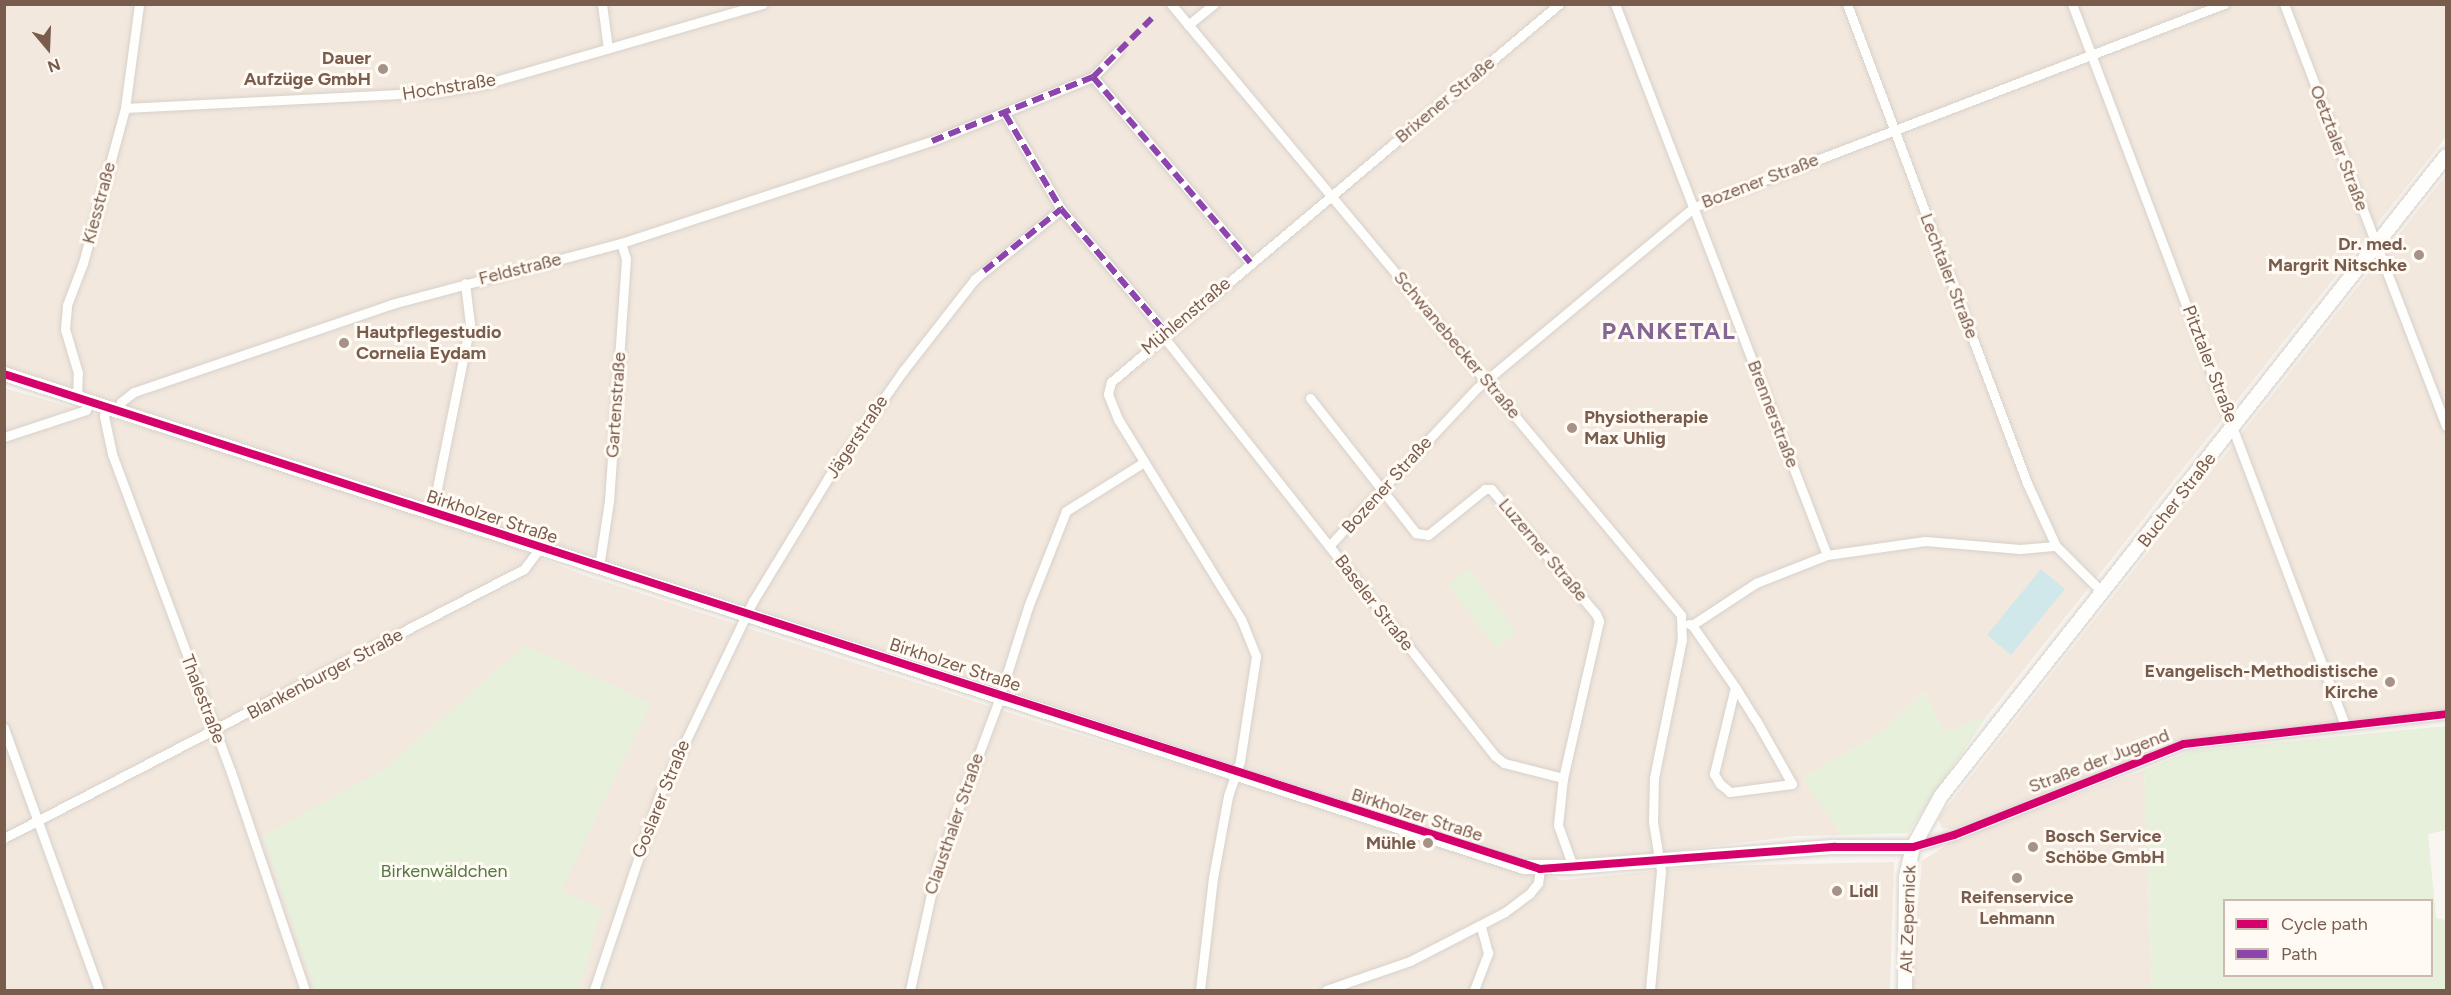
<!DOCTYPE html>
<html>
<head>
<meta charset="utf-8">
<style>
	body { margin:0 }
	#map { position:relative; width:2451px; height:995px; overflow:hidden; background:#f9f5f0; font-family:Figtree,sans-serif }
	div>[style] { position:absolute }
	.residential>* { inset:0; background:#f2e8de }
	.green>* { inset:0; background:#e7f0db }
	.water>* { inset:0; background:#d0e8ea }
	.roads { filter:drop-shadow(0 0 2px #d7d1cb) drop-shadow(0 0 2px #d7d1cb) }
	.street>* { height:9px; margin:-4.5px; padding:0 4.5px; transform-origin:4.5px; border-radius:4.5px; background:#fefefd }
	.secondary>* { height:14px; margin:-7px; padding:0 7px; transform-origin:7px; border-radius:7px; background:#fefefd }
	.quiet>* { height:6px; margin-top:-3px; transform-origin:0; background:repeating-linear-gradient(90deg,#8e44ad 0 12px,transparent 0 18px) }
	.cycleway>* { height:8px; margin:-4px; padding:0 4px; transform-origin:4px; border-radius:4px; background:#d6006c }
	.dots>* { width:16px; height:16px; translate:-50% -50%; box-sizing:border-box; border:3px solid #fffaf3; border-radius:50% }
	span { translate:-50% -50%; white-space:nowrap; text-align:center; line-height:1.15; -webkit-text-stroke:6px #fffaf3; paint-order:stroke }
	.poi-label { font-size:18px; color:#7a5c4d; font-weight:700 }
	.right { translate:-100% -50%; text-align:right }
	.left { translate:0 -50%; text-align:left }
	.street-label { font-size:18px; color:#7a5c4d }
	.park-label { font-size:18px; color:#537a41 }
	.district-label { font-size:24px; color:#846695; font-weight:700; letter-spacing:1.5px }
	.frame { position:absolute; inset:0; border:6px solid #7a5c4d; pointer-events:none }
	.legend { position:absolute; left:2223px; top:899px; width:210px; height:78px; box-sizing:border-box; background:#fffaf3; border:2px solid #cabbb1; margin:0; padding:8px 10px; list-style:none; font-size:18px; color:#7a5c4d }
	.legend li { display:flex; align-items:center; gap:12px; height:30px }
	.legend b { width:30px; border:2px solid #cabbb1 }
	.north { position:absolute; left:18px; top:18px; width:60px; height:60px; -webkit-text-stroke:4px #fffaf3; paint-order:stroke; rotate:161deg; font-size:16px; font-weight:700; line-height:24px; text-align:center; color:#7a5c4d }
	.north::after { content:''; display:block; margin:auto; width:21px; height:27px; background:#7a5c4d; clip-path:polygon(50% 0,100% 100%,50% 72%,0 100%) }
</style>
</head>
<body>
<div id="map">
	<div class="residential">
		<i style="clip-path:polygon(5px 5px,2446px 5px,2446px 137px,1987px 716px,1944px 733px,1925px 692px,1882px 732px,1803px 778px,1842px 835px,1796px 836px,1647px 854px,1534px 860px,5px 366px)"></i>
		<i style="clip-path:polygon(2446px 175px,2446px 710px,2184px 739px,1953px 829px,1942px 828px,1938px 818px)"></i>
		<i style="clip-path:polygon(4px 388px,382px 496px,581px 574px,1044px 724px,1562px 880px,1705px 866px,1894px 862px,1890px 990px,5px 990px)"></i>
		<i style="clip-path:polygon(2144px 770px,2152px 990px,1910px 990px,1922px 861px,1956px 839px)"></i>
	</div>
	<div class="green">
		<i style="clip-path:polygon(1468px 569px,1517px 632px,1496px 648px,1448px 585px)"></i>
		<i style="clip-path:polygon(525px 645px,651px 703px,561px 891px,602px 908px,579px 990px,314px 990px,263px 836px,386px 768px)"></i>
		<i style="clip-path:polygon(1925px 692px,1944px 732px,1987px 716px,1908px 833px,1842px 835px,1802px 778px,1882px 732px)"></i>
		<i style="clip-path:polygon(evenodd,2446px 726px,2446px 830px,2428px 834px,2436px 918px,2445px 920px,2446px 929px,2446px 990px,2152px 990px,2144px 770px,2190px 751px,2446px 726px,2432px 900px,2432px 976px,2224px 976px,2224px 900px,2432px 900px)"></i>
	</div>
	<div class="water">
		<i style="clip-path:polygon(2041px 569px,2065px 589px,2011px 655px,1987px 635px)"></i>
	</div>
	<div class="roads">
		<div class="street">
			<i style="left:602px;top:4px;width:45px;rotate:82.4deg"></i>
			<i style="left:1171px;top:4px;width:796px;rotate:50.15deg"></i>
			<i style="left:1681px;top:615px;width:24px;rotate:88deg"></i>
			<i style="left:1682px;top:639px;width:142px;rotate:101.4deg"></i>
			<i style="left:1654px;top:778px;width:44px;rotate:91.3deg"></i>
			<i style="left:1653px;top:822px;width:50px;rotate:80.7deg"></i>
			<i style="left:1661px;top:871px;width:120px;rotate:95.3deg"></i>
			<i style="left:1615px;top:4px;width:590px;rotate:68.96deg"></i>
			<i style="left:1847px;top:4px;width:512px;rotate:69.4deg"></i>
			<i style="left:2027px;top:483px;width:69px;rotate:65.3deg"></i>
			<i style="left:2072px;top:4px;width:771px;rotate:69.26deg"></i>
			<i style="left:2284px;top:4px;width:452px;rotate:69deg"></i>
			<i style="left:1188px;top:25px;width:33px;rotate:-39deg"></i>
			<i style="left:1093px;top:77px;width:243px;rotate:49.7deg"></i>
			<i style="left:125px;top:108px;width:314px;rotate:-2.9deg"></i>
			<i style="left:439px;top:92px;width:47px;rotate:-9.9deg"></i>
			<i style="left:485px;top:84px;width:289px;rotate:-16.1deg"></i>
			<i style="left:1005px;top:114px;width:110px;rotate:59.5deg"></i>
			<i style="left:1061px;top:209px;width:162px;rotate:49.7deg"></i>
			<i style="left:1163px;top:336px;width:535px;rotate:51.67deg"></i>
			<i style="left:1495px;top:756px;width:11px;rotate:38deg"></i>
			<i style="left:1504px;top:763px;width:61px;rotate:14.3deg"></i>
			<i style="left:77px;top:398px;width:25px;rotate:-88deg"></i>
			<i style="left:78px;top:373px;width:46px;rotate:-106.5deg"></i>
			<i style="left:65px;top:329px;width:24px;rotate:-85deg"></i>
			<i style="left:67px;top:305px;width:45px;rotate:-69.1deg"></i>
			<i style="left:83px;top:263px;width:161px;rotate:-74.8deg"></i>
			<i style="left:125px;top:108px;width:105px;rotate:-82.3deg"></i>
			<i style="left:1310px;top:398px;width:172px;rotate:51.9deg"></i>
			<i style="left:1416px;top:533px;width:12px;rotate:9deg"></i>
			<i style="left:1428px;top:535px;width:73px;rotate:-38.9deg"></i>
			<i style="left:1485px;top:489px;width:6px"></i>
			<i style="left:1491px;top:489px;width:163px;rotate:50deg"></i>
			<i style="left:1596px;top:614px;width:8px;rotate:67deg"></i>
			<i style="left:1599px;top:621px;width:161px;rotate:102.9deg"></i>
			<i style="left:1563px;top:778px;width:47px;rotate:96.1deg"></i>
			<i style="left:1558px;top:825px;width:45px;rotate:70.3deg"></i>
			<i style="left:106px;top:407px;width:9px;rotate:103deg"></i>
			<i style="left:104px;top:416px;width:39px;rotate:78deg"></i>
			<i style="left:112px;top:454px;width:340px;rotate:69.5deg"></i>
			<i style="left:231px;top:772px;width:230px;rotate:71.3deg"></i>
			<i style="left:118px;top:411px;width:9px;rotate:-72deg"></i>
			<i style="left:121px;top:402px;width:16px;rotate:-38deg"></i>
			<i style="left:134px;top:392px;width:273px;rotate:-18.8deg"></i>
			<i style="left:392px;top:304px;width:237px;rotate:-14.9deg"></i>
			<i style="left:621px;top:243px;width:327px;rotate:-18.2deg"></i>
			<i style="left:932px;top:141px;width:173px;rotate:-21.7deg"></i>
			<i style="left:1093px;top:77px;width:36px;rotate:-46deg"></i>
			<i style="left:4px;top:437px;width:86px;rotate:-18.2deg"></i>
			<i style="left:86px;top:410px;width:9px;rotate:-72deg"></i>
			<i style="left:432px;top:513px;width:193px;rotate:-78.6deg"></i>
			<i style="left:470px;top:324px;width:41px;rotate:-97deg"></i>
			<i style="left:1329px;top:546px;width:216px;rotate:-46.9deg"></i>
			<i style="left:1477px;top:388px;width:283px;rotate:-39.8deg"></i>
			<i style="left:1694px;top:207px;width:568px;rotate:-20.96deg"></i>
			<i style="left:599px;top:567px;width:67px;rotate:-81.4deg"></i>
			<i style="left:609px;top:501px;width:142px;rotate:-86deg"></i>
			<i style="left:619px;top:359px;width:100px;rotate:-86deg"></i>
			<i style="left:626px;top:259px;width:17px;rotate:-107deg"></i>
			<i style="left:1689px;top:624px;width:3px;rotate:18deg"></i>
			<i style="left:1692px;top:625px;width:75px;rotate:55.3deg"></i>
			<i style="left:1735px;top:687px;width:39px;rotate:58deg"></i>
			<i style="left:1756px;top:720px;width:73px;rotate:60.6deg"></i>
			<i style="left:1792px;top:784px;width:63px;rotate:172.6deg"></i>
			<i style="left:1730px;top:792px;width:13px;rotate:-141deg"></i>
			<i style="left:1720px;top:784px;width:12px;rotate:-121deg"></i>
			<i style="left:1714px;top:774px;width:89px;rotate:-76.4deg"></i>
			<i style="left:1692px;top:625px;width:77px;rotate:-33.3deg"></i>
			<i style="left:1756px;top:583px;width:76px;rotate:-21.5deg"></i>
			<i style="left:1827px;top:555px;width:99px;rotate:-8.1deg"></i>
			<i style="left:1925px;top:541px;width:95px;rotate:4.8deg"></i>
			<i style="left:2020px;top:549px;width:36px;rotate:-5deg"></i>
			<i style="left:2056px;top:546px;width:66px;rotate:45deg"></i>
			<i style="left:4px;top:728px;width:279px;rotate:70.1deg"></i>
			<i style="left:4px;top:838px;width:585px;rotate:-27.35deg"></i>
			<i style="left:524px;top:569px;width:26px;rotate:-53deg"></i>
			<i style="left:1913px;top:847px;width:43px;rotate:-16.3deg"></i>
			<i style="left:1954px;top:835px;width:247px;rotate:-21.6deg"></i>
			<i style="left:2184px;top:744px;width:264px;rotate:-6.5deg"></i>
			<i style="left:594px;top:990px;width:207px;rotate:-71.4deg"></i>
			<i style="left:660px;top:794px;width:214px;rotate:-64.3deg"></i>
			<i style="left:753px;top:601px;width:144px;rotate:-58.6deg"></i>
			<i style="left:828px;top:478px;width:131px;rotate:-55deg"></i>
			<i style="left:903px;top:371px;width:117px;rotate:-52deg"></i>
			<i style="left:975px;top:279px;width:111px;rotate:-39.1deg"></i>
			<i style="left:910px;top:990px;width:130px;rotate:-77.6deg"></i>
			<i style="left:938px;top:863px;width:169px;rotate:-69.5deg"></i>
			<i style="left:997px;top:705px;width:103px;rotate:-72.4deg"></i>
			<i style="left:1028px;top:607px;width:103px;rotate:-68.4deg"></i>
			<i style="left:1066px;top:511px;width:92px;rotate:-32.1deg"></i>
			<i style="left:1200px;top:990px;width:113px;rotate:-83.4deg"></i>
			<i style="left:1213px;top:878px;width:83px;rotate:-79.6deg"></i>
			<i style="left:1228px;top:796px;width:37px;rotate:-71deg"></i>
			<i style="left:1240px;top:761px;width:106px;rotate:-81.3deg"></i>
			<i style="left:1256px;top:656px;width:40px;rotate:-112deg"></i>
			<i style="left:1241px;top:619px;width:235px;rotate:-121.6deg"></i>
			<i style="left:1118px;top:419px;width:27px;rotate:-112deg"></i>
			<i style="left:1108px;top:394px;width:12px;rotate:-76deg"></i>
			<i style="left:1111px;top:382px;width:586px;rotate:-40.16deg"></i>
			<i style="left:1326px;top:990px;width:89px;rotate:-19deg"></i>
			<i style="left:1410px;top:961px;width:107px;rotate:-27.3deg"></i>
			<i style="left:1505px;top:912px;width:31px;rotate:-37deg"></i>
			<i style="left:1530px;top:893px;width:13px;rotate:-51deg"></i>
			<i style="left:1538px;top:883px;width:14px;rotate:-82deg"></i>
			<i style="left:1474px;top:990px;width:40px;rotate:-69deg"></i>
			<i style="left:1488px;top:953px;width:28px;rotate:-105deg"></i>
		</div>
		<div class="secondary">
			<i style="left:4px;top:374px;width:1598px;rotate:17.97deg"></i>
			<i style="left:1524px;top:867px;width:49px"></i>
			<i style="left:1573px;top:867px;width:263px;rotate:-4.4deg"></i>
			<i style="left:1835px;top:847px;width:78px"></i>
			<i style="left:1905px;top:990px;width:113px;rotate:-89.5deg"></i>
			<i style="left:1906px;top:877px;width:31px;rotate:-77deg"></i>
			<i style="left:1913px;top:847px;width:58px;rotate:-61.2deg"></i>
			<i style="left:1941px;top:796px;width:815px;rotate:-51.72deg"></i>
		</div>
	</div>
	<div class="quiet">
		<i style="left:1093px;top:77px;width:243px;rotate:49.7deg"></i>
		<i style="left:1005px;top:114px;width:110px;rotate:59.5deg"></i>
		<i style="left:1061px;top:209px;width:162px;rotate:49.7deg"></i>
		<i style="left:932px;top:141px;width:173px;rotate:-21.7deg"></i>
		<i style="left:1093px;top:77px;width:83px;rotate:-45deg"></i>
		<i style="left:984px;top:271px;width:99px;rotate:-38.8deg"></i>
	</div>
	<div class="cycleway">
		<i style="left:4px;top:374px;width:1614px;rotate:17.86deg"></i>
		<i style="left:1540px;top:869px;width:296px;rotate:-4.3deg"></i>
		<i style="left:1835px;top:847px;width:78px"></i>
		<i style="left:1913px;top:847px;width:43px;rotate:-16.3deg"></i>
		<i style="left:1954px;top:835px;width:247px;rotate:-21.6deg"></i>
		<i style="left:2184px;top:744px;width:264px;rotate:-6.5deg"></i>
	</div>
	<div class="dots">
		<i style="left:383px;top:69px;background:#a69286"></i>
		<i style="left:2419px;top:255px;background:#a69286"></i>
		<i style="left:344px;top:343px;background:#a69286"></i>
		<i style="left:1572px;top:428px;background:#a69286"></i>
		<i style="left:2390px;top:682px;background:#a69286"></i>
		<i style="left:1428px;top:843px;background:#a69286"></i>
		<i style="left:2033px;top:847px;background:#a69286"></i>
		<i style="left:2017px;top:878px;background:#a69286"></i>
		<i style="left:1837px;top:891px;background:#a69286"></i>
	</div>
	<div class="poi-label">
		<span class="right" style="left:371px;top:69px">Dauer<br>Aufzüge GmbH</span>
		<span class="right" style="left:2407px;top:255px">Dr. med.<br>Margrit Nitschke</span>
		<span class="left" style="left:356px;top:343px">Hautpflegestudio<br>Cornelia Eydam</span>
		<span class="left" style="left:1584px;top:428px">Physiotherapie<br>Max Uhlig</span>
		<span class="right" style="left:2378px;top:682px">Evangelisch-Methodistische<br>Kirche</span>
		<span class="left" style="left:2045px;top:847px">Bosch Service<br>Schöbe GmbH</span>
		<span class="right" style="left:1416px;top:843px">Mühle</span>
		<span class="left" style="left:1849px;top:891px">Lidl</span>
		<span style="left:2017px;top:908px">Reifenservice<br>Lehmann</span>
	</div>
	<div class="street-label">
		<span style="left:449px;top:87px;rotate:-9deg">Hochstraße</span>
		<span style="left:1445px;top:100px;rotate:-40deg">Brixener Straße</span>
		<span style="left:2339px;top:148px;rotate:69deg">Oetztaler Straße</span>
		<span style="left:1760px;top:181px;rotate:-21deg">Bozener Straße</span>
		<span style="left:99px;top:203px;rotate:-75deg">Kiesstraße</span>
		<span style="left:520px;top:269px;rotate:-14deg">Feldstraße</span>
		<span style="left:1949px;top:276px;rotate:69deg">Lechtaler Straße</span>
		<span style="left:1186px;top:316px;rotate:-40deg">Mühlenstraße</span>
		<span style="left:1457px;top:345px;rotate:50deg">Schwanebecker Straße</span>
		<span style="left:2210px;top:364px;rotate:69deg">Pitztaler Straße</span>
		<span style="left:616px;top:405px;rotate:-86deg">Gartenstraße</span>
		<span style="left:1773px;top:414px;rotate:69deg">Brennerstraße</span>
		<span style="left:857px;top:437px;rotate:-56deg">Jägerstraße</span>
		<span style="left:1387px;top:485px;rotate:-48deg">Bozener Straße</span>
		<span style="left:2177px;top:500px;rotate:-52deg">Bucher Straße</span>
		<span style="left:492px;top:517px;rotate:18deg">Birkholzer Straße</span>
		<span style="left:1543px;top:550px;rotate:50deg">Luzerner Straße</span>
		<span style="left:1374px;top:603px;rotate:52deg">Baseler Straße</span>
		<span style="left:955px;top:665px;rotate:18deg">Birkholzer Straße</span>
		<span style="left:325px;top:674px;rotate:-28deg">Blankenburger Straße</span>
		<span style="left:203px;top:699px;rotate:69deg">Thalestraße</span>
		<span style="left:2099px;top:761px;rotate:-21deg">Straße der Jugend</span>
		<span style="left:661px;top:799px;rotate:-68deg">Goslarer Straße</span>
		<span style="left:1417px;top:815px;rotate:18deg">Birkholzer Straße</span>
		<span style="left:954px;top:824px;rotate:-71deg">Clausthaler Straße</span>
		<span style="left:1908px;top:919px;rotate:-88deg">Alt Zepernick</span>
	</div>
	<div class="park-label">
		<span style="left:444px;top:871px">Birkenwäldchen</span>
	</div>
	<div class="district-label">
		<span style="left:1669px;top:331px">PANKETAL</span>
	</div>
	<div class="frame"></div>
	<ul class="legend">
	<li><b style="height:8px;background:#d6006c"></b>Cycle path</li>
	<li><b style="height:8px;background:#8e44ad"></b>Path</li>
	</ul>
	<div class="north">N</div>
</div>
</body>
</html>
